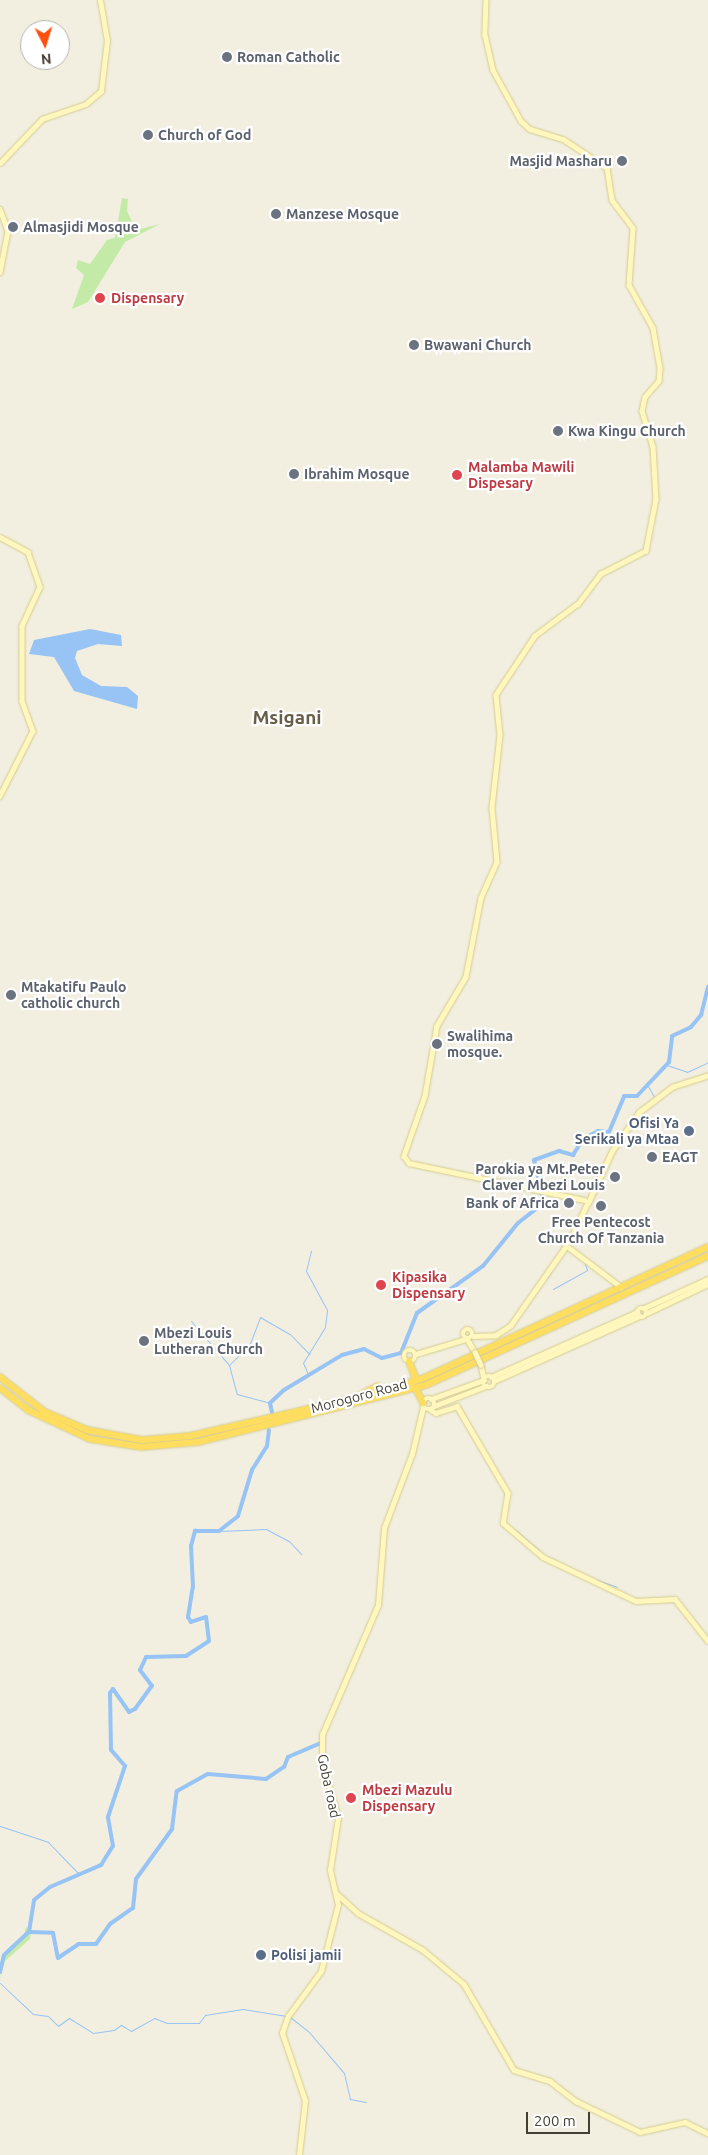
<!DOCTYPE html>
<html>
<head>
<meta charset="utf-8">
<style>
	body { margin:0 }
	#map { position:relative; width:708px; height:2155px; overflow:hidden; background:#f2efe1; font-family:Ubuntu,sans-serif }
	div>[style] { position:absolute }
	.green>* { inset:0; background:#c3eaa6 }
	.water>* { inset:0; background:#97c3f5 }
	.stream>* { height:1px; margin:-0.5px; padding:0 0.5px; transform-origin:0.5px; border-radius:0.5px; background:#97c3f5 }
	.river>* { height:4px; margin:-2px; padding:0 2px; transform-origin:2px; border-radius:2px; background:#97c3f5 }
	.roads { filter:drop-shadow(0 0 1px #d5cc8d) drop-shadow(0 0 1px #d5cc8d) }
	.secondary>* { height:4.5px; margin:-2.25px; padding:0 2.25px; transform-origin:2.25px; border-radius:2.25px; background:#fff7be }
	.secondary>.ring { margin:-2.25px; padding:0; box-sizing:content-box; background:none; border:4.5px solid #fff7be; border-radius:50% }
	.highway>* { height:6px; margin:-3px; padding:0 3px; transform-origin:3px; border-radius:3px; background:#ffdd5f }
	.bridges { filter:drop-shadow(0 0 1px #d5cc8d) drop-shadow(0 0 1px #d5cc8d) }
	.secondary-bridge>* { height:4.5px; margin:-2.25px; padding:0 2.25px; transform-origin:2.25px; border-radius:2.25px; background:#fff7be }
	.dots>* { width:14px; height:14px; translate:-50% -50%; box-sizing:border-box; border:2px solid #fff; border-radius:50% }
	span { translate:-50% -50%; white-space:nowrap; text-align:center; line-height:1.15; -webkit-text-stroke:4.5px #fff; paint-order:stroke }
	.worship-label { font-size:14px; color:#5b616d; font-weight:700 }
	.left { translate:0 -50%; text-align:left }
	.right { translate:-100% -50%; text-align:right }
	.health-label { font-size:14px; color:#be3a42; font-weight:700 }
	.service-label { font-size:14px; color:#4e5e75; font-weight:700 }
	.street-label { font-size:14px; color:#433f32 }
	.district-label { font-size:19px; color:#675e48; font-weight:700 }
	.north { position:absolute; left:20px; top:20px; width:50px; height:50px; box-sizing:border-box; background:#fff; border:1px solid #b4b2ad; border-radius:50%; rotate:175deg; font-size:14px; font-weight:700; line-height:20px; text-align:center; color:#433f32 }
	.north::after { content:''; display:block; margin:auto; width:18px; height:22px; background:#ff4e0b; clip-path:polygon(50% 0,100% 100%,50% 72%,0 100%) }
	.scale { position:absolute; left:526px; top:2112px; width:64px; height:22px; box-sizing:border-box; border:2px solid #433f32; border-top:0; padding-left:6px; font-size:15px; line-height:18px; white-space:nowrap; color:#433f32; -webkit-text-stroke:4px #fff; paint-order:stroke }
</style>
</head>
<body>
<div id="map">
	<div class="green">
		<i style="clip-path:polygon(122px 198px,128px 199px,127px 211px,136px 230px,160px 224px,125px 242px,88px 302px,72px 309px,84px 275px,76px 268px,78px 260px,90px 264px,107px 240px,115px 238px)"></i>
		<i style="clip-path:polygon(26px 1927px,31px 1932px,30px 1939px,5px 1961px,0 1979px,5px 1952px,24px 1935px)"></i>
	</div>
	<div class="water">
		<i style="clip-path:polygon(90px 629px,121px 635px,122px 646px,98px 644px,77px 651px,75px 658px,82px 675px,101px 686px,127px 687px,138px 696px,137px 709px,74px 691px,54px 657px,29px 654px,34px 640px)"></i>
	</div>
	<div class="stream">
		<i style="left:667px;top:1065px;width:21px;rotate:19deg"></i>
		<i style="left:687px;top:1072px;width:23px;rotate:-25deg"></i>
		<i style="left:648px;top:1086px;width:13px;rotate:61deg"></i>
		<i style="left:547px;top:1278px;width:12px;rotate:-59deg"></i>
		<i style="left:553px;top:1289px;width:39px;rotate:-29deg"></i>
		<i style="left:587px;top:1270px;width:9px;rotate:-108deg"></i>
		<i style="left:191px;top:1321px;width:58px;rotate:49.2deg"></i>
		<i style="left:229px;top:1365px;width:30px;rotate:75deg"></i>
		<i style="left:237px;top:1394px;width:34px;rotate:15deg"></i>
		<i style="left:229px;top:1365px;width:28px;rotate:-44deg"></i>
		<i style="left:249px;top:1346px;width:31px;rotate:-69deg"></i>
		<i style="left:260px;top:1317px;width:34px;rotate:30deg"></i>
		<i style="left:290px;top:1334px;width:28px;rotate:46deg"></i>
		<i style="left:308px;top:1374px;width:12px;rotate:-114deg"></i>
		<i style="left:303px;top:1363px;width:42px;rotate:-58.6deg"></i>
		<i style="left:325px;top:1327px;width:17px;rotate:-83deg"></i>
		<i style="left:327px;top:1310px;width:44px;rotate:-118.3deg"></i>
		<i style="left:306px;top:1271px;width:21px;rotate:-76deg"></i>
		<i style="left:219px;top:1531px;width:47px;rotate:-2.4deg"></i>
		<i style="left:266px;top:1529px;width:26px;rotate:28deg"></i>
		<i style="left:289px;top:1541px;width:18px;rotate:47deg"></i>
		<i style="left:516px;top:1531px;width:31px;rotate:40deg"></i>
		<i style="left:594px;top:1579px;width:24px;rotate:19deg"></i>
		<i style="left:0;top:1826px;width:51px;rotate:18.4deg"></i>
		<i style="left:48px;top:1842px;width:43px;rotate:45.9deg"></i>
		<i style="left:0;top:1983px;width:45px;rotate:43.2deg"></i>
		<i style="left:33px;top:2014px;width:15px;rotate:8deg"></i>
		<i style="left:48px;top:2016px;width:14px;rotate:45deg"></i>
		<i style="left:58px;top:2026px;width:14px;rotate:-36deg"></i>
		<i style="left:69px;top:2018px;width:28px;rotate:32deg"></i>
		<i style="left:93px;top:2033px;width:21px;rotate:-8deg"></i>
		<i style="left:114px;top:2030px;width:9px;rotate:-36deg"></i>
		<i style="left:121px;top:2025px;width:12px;rotate:31deg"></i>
		<i style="left:131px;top:2031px;width:26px;rotate:-29deg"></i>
		<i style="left:154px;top:2018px;width:14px;rotate:21deg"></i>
		<i style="left:167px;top:2023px;width:32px"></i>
		<i style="left:199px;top:2023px;width:10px;rotate:-53deg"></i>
		<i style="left:205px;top:2015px;width:38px;rotate:-9deg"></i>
		<i style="left:243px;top:2009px;width:44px;rotate:9.2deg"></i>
		<i style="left:290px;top:2017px;width:24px;rotate:38deg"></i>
		<i style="left:309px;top:2032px;width:54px;rotate:49.5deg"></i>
		<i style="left:344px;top:2073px;width:27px;rotate:77deg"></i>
		<i style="left:350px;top:2099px;width:16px;rotate:11deg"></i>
	</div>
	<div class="river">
		<i style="left:272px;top:1412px;width:9px;rotate:-103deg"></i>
		<i style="left:270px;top:1403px;width:19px;rotate:-43deg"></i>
		<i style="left:284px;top:1390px;width:68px;rotate:-31.1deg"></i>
		<i style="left:342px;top:1355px;width:23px;rotate:-15deg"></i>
		<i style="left:364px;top:1349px;width:20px;rotate:27deg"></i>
		<i style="left:382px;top:1358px;width:20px;rotate:-15deg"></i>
		<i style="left:401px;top:1353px;width:43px;rotate:-68.2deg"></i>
		<i style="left:417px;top:1313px;width:81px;rotate:-35.5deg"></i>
		<i style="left:483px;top:1266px;width:55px;rotate:-50.9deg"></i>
		<i style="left:518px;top:1223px;width:33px;rotate:-38deg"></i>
		<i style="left:544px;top:1203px;width:44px;rotate:-103.1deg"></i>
		<i style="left:534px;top:1160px;width:27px;rotate:-20deg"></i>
		<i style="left:559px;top:1151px;width:15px;rotate:16deg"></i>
		<i style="left:573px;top:1155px;width:19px;rotate:-58deg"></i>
		<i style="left:583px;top:1139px;width:17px;rotate:-28deg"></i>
		<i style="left:598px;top:1131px;width:11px;rotate:5deg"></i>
		<i style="left:609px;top:1132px;width:39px;rotate:-67deg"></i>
		<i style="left:624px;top:1096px;width:13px"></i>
		<i style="left:637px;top:1096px;width:47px;rotate:-46.7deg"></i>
		<i style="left:669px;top:1062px;width:26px;rotate:-83deg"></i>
		<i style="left:672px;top:1036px;width:21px;rotate:-25deg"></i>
		<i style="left:691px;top:1027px;width:16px;rotate:-50deg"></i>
		<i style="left:701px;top:1015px;width:29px;rotate:-76deg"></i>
		<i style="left:29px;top:1932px;width:24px;rotate:2deg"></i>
		<i style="left:53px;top:1933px;width:25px;rotate:79deg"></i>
		<i style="left:58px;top:1958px;width:25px;rotate:-34deg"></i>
		<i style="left:79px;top:1944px;width:17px"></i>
		<i style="left:96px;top:1944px;width:24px;rotate:-55deg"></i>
		<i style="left:110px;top:1924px;width:28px;rotate:-35deg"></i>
		<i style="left:133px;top:1908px;width:29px;rotate:-84deg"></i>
		<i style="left:136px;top:1879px;width:62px;rotate:-54.2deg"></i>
		<i style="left:172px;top:1829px;width:38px;rotate:-83deg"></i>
		<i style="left:177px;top:1791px;width:35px;rotate:-29deg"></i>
		<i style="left:208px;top:1774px;width:58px;rotate:4.9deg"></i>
		<i style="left:266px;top:1779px;width:22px;rotate:-34deg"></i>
		<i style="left:284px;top:1767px;width:11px;rotate:-68deg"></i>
		<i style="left:288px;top:1757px;width:36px;rotate:-23deg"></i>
		<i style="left:0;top:1972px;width:17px;rotate:-77deg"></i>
		<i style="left:4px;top:1955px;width:34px;rotate:-43deg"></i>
		<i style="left:29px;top:1932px;width:32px;rotate:-81deg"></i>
		<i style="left:34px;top:1900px;width:21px;rotate:-39deg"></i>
		<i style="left:50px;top:1887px;width:56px;rotate:-23.3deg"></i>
		<i style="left:101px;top:1865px;width:22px;rotate:-58deg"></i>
		<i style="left:113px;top:1846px;width:29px;rotate:-100deg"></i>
		<i style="left:108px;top:1817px;width:54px;rotate:-71.6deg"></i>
		<i style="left:125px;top:1766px;width:21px;rotate:-131deg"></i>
		<i style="left:111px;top:1750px;width:57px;rotate:-91deg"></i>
		<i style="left:110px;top:1693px;width:5px;rotate:-53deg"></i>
		<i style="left:113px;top:1689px;width:28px;rotate:55deg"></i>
		<i style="left:129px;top:1712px;width:7px;rotate:-27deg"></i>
		<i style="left:135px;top:1709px;width:29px;rotate:-54deg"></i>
		<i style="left:152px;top:1686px;width:20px;rotate:-127deg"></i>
		<i style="left:140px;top:1670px;width:14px;rotate:-65deg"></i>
		<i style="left:146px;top:1657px;width:40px;rotate:-1.4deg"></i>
		<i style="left:186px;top:1656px;width:27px;rotate:-33deg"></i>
		<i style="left:209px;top:1641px;width:24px;rotate:-97deg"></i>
		<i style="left:206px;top:1617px;width:16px;rotate:162deg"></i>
		<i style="left:191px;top:1622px;width:6px;rotate:-121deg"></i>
		<i style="left:188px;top:1617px;width:30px;rotate:-81deg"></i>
		<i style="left:193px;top:1587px;width:41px;rotate:-92.8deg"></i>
		<i style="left:191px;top:1546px;width:16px;rotate:-75deg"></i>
		<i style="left:195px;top:1531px;width:24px"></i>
		<i style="left:219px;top:1531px;width:24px;rotate:-38deg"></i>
		<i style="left:238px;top:1516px;width:48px;rotate:-73.1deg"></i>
		<i style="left:252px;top:1470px;width:28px;rotate:-58deg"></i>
		<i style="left:267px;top:1446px;width:16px;rotate:-83deg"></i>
	</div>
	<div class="roads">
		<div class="secondary">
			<i style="left:486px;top:0;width:35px;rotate:92deg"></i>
			<i style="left:485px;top:35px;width:36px;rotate:77deg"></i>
			<i style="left:493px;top:70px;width:58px;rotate:61.2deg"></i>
			<i style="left:521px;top:121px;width:12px;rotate:42deg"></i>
			<i style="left:530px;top:129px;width:34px;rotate:17deg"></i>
			<i style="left:563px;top:139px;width:53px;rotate:33.4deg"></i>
			<i style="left:607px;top:168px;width:32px;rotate:81deg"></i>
			<i style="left:612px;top:200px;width:35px;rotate:53deg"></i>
			<i style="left:633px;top:228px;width:57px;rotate:94deg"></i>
			<i style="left:629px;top:285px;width:49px;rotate:60.8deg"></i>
			<i style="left:653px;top:328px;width:41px;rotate:80.1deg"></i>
			<i style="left:660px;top:368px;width:13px;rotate:94deg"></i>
			<i style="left:659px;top:381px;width:21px;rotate:131deg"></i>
			<i style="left:645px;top:397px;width:14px;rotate:102deg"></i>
			<i style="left:642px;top:411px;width:37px;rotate:73deg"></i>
			<i style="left:653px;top:446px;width:53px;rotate:86.8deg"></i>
			<i style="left:656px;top:499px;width:53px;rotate:100.9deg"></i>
			<i style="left:646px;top:551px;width:51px;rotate:152.9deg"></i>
			<i style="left:601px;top:574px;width:38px;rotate:127deg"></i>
			<i style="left:578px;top:604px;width:54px;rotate:143.3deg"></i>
			<i style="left:535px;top:636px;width:71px;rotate:123.5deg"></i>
			<i style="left:496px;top:695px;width:40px;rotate:84.3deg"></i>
			<i style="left:500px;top:735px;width:73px;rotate:96.3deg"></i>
			<i style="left:492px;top:808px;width:54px;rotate:84.7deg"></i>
			<i style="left:497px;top:862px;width:39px;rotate:114deg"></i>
			<i style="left:481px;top:898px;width:80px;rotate:100.8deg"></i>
			<i style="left:466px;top:977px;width:57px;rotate:120.6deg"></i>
			<i style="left:437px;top:1026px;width:71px;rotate:99.7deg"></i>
			<i style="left:425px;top:1096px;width:64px;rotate:109.3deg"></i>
			<i style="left:404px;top:1156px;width:9px;rotate:54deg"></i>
			<i style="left:409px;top:1163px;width:179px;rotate:11.9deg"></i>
			<i style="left:0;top:163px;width:61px;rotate:-46.3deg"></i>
			<i style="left:42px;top:119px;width:46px;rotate:-18.8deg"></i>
			<i style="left:86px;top:104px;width:20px;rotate:-41deg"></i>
			<i style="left:101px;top:91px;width:50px;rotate:-83.2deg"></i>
			<i style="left:107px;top:41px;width:42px;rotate:-99.7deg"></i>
			<i style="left:0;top:209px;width:23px;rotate:70deg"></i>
			<i style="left:8px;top:231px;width:42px;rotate:101deg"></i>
			<i style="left:0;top:537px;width:32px;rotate:28deg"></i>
			<i style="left:28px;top:552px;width:37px;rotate:71deg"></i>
			<i style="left:40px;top:587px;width:43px;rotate:114.8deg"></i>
			<i style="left:22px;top:626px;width:75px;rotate:90deg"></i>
			<i style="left:22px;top:701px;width:32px;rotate:70deg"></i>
			<i style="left:33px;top:731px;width:73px;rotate:116.9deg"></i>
			<i style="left:588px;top:1203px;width:57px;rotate:-65.2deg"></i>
			<i style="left:612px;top:1151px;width:47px;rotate:-55.3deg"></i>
			<i style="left:639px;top:1112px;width:41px;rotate:-37.1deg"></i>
			<i style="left:672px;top:1087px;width:38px;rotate:-18deg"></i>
			<i class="ring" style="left:563px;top:1239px;width:1.5px;height:1.5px"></i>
			<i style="left:569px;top:1242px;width:42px;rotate:-64.7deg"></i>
			<i style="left:567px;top:1246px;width:68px;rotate:37.2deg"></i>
			<i style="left:644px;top:1308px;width:70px;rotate:-24.4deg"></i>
			<i class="ring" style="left:637px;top:1308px;width:5.5px;height:5.5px"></i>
			<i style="left:647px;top:1313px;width:68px;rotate:-25.4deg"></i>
			<i class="ring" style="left:463px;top:1329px;width:5.5px;height:5.5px"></i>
			<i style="left:473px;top:1336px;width:23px;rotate:-2deg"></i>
			<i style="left:496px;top:1335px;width:17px;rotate:-33deg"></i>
			<i style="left:510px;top:1326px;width:98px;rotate:-55deg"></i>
			<i style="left:467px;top:1339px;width:15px;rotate:58deg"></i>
			<i class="ring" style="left:404.5px;top:1350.5px;width:6.5px;height:6.5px"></i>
			<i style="left:416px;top:1354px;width:52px;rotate:-16.7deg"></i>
			<i style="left:481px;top:1365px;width:14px;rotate:78deg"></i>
			<i class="ring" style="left:483.5px;top:1376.5px;width:6.5px;height:6.5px"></i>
			<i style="left:491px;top:1377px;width:160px;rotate:-24deg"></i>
			<i style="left:494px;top:1381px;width:159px;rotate:-24.1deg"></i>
			<i class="ring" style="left:423px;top:1398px;width:7.5px;height:7.5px"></i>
			<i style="left:431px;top:1399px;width:56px;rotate:-19.7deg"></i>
			<i style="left:434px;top:1406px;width:56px;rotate:-21deg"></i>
			<i style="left:431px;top:1410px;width:6px;rotate:31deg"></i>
			<i style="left:436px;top:1413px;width:22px;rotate:-18deg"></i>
			<i style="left:457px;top:1406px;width:101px;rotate:59.6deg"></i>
			<i style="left:508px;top:1493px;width:30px;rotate:99deg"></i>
			<i style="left:503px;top:1523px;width:52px;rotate:40.4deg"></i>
			<i style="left:543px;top:1557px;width:103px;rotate:25.3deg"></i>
			<i style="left:636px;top:1601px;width:39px;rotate:-3deg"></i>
			<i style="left:675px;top:1599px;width:53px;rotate:51.8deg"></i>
			<i style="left:336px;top:1893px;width:30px;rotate:42deg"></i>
			<i style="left:358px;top:1913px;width:75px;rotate:29.6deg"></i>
			<i style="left:423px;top:1950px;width:53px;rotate:39.7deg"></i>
			<i style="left:464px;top:1984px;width:99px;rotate:59.8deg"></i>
			<i style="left:514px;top:2070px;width:38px;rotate:17deg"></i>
			<i style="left:550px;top:2081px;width:33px;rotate:38deg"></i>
			<i style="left:576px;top:2101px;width:71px;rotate:25.8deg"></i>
			<i style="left:640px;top:2132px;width:46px;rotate:-12.5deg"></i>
			<i style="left:685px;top:2122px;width:25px;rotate:26deg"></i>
			<i style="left:299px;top:2155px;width:54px;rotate:-83.7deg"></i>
			<i style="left:305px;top:2101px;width:72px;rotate:-108.7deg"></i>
			<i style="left:282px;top:2033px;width:18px;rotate:-71deg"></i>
			<i style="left:288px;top:2016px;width:56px;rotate:-53.7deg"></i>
			<i style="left:321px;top:1971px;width:68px;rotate:-75.6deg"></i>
			<i style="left:338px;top:1905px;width:36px;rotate:-103deg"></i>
			<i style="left:330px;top:1870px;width:53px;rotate:-81.3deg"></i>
			<i style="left:338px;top:1818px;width:59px;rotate:-105.7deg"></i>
			<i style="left:322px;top:1761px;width:26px;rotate:-90deg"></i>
			<i style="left:322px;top:1735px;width:142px;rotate:-66.7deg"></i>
			<i style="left:378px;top:1605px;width:77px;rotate:-85.5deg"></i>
			<i style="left:384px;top:1528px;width:79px;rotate:-69.3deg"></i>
			<i style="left:412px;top:1454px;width:48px;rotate:-76.8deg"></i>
		</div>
		<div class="highway">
			<i style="left:409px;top:1361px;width:17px;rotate:69deg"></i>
			<i style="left:415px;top:1377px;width:4px;rotate:117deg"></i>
			<i style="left:0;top:1377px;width:57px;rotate:37.9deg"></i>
			<i style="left:45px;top:1412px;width:46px;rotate:23.2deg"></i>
			<i style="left:87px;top:1430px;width:56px;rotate:10.3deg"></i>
			<i style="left:142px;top:1440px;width:48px;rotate:-4.8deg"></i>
			<i style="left:190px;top:1436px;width:201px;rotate:-12.9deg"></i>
			<i style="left:386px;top:1391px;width:40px;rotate:-18.9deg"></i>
			<i style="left:424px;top:1378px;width:313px;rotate:-24.8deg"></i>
			<i style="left:0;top:1388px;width:36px;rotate:38deg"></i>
			<i style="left:28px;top:1410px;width:68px;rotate:25.1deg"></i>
			<i style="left:90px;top:1439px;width:52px;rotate:8.9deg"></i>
			<i style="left:141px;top:1447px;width:57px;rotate:-5deg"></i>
			<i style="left:198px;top:1442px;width:235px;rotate:-14deg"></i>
			<i style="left:426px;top:1385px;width:310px;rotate:-24.6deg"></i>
			<i style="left:416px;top:1389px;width:16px;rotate:63deg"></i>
			<i style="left:359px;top:1396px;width:21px;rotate:-28deg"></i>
		</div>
	</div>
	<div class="bridges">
		<div class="secondary-bridge">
			<i style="left:475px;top:1352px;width:14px;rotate:65deg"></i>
		</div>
	</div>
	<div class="dots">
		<i style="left:227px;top:57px;background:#6b7280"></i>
		<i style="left:148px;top:135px;background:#6b7280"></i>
		<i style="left:622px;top:161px;background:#6b7280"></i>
		<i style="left:276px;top:214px;background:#6b7280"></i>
		<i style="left:13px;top:227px;background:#6b7280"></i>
		<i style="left:100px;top:298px;background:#e0444e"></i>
		<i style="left:414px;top:345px;background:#6b7280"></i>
		<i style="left:558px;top:431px;background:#6b7280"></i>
		<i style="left:294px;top:474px;background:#6b7280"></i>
		<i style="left:457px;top:475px;background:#e0444e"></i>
		<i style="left:11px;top:995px;background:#6b7280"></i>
		<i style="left:437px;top:1044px;background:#6b7280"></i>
		<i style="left:689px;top:1131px;background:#5c6f8a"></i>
		<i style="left:652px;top:1157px;background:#6b7280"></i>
		<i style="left:615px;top:1177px;background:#6b7280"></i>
		<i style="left:569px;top:1203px;background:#6b7280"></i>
		<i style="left:601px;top:1206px;background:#6b7280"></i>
		<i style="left:381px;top:1285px;background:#e0444e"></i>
		<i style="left:144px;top:1341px;background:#6b7280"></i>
		<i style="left:351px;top:1798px;background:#e0444e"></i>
		<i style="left:261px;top:1955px;background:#5c6f8a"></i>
	</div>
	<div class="worship-label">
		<span class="left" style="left:237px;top:57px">Roman Catholic</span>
		<span class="left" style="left:158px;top:135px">Church of God</span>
		<span class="right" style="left:612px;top:161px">Masjid Masharu</span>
		<span class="left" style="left:286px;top:214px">Manzese Mosque</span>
		<span class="left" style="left:23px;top:227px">Almasjidi Mosque</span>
		<span class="left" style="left:424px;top:345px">Bwawani Church</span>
		<span class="left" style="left:568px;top:431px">Kwa Kingu Church</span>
		<span class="left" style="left:304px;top:474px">Ibrahim Mosque</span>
		<span class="left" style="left:21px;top:995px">Mtakatifu Paulo<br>catholic church</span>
		<span class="left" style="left:447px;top:1044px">Swalihima<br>mosque.</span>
		<span class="left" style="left:662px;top:1157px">EAGT</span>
		<span class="right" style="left:605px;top:1177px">Parokia ya Mt.Peter<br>Claver Mbezi Louis</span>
		<span class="right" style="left:559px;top:1203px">Bank of Africa</span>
		<span style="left:601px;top:1230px">Free Pentecost<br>Church Of Tanzania</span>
		<span class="left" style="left:154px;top:1341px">Mbezi Louis<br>Lutheran Church</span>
	</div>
	<div class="health-label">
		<span class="left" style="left:111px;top:298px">Dispensary</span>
		<span class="left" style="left:468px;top:475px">Malamba Mawili<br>Dispesary</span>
		<span class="left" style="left:392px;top:1285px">Kipasika<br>Dispensary</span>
		<span class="left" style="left:362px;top:1798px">Mbezi Mazulu<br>Dispensary</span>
	</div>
	<div class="service-label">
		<span class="right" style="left:679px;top:1131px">Ofisi Ya<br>Serikali ya Mtaa</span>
		<span class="left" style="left:271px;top:1955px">Polisi jamii</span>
	</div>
	<div class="street-label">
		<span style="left:359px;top:1396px;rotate:-15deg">Morogoro Road</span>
		<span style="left:329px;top:1786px;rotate:78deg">Goba road</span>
	</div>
	<div class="district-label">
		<span style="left:287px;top:718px">Msigani</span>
	</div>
	<div class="north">N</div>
	<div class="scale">200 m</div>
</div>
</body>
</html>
